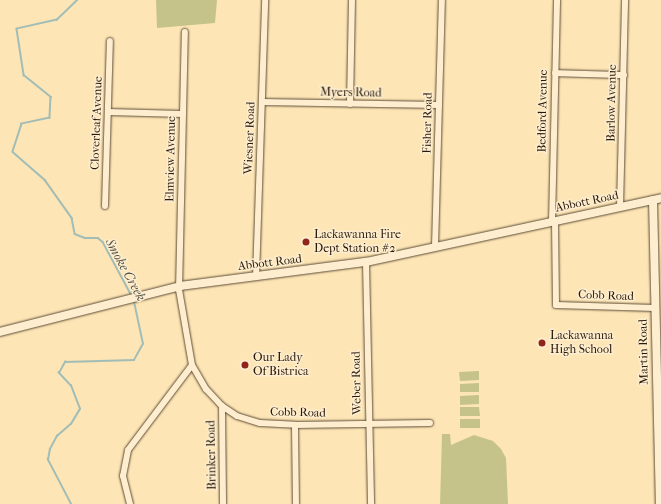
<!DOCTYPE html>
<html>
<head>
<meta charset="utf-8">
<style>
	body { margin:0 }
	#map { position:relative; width:661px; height:504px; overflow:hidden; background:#fde5b5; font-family:"IM FELL French Canon",serif }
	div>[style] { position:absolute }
	.green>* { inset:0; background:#c5c38a }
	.stream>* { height:1.5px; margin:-0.75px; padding:0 0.75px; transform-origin:0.75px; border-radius:0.75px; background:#a2bdb6 }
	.roads { filter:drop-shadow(0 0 1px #5d4c36) drop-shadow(0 0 1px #5d4c36) }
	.minor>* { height:6px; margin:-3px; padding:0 3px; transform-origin:3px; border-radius:3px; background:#feeecf }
	.tertiary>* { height:8px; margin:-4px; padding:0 4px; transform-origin:4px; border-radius:4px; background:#feeecf }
	.dots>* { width:11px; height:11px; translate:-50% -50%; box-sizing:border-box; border:2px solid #feeecf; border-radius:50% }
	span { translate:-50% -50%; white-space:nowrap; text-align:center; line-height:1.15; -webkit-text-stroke:3px #feeecf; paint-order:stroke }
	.street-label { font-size:12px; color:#28190b }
	.poi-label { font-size:12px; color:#28190b }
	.left { translate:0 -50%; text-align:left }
	.water-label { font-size:13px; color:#535247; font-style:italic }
</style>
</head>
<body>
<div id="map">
	<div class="green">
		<i style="clip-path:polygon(156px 0,217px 0,215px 23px,157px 28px)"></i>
		<i style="clip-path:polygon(479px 371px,479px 380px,460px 381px,459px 372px)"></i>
		<i style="clip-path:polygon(479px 383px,479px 392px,460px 392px,460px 384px)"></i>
		<i style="clip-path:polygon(479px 395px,479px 404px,460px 405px,460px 396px)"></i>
		<i style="clip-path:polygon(479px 407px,480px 416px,460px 416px,460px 407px)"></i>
		<i style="clip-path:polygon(460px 419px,480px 419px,480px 428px,460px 428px)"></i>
		<i style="clip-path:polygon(442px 434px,450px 434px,451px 445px,474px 435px,493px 441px,501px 449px,506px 458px,508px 504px,440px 504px)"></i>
	</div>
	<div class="stream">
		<i style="left:78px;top:0;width:29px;rotate:136deg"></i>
		<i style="left:57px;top:20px;width:41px;rotate:167.3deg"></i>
		<i style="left:17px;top:29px;width:47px;rotate:81.3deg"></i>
		<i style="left:24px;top:75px;width:35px;rotate:39deg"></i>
		<i style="left:51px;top:97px;width:21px;rotate:93deg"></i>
		<i style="left:50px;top:118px;width:29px;rotate:168deg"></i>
		<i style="left:22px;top:124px;width:29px;rotate:108deg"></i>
		<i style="left:13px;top:152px;width:43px;rotate:41.2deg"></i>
		<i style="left:45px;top:180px;width:47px;rotate:54.6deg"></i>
		<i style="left:72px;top:218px;width:16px;rotate:79deg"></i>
		<i style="left:75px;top:234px;width:11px;rotate:22deg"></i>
		<i style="left:85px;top:238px;width:13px"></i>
		<i style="left:98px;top:238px;width:6px;rotate:39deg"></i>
		<i style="left:103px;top:242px;width:61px;rotate:61.8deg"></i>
		<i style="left:71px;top:504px;width:50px;rotate:-117.6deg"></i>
		<i style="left:48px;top:460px;width:11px;rotate:-80deg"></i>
		<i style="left:50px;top:449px;width:15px;rotate:-62deg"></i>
		<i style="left:57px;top:436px;width:18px;rotate:-41deg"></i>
		<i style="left:71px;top:424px;width:17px;rotate:-59deg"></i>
		<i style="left:80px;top:409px;width:25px;rotate:-111deg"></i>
		<i style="left:71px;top:386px;width:18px;rotate:-133deg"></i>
		<i style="left:59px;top:373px;width:13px;rotate:-61deg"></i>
		<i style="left:65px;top:362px;width:69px;rotate:-1.7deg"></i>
		<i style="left:134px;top:360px;width:18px;rotate:-61deg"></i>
		<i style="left:143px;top:344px;width:43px;rotate:-102.1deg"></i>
	</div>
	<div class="roads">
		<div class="minor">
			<i style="left:555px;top:73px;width:69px;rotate:1.7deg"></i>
			<i style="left:262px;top:102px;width:177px;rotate:1deg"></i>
			<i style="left:350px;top:104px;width:104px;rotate:-88.9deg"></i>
			<i style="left:108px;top:112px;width:75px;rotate:1.5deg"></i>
			<i style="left:105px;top:206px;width:165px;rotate:-88.3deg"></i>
			<i style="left:620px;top:207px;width:207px;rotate:-88.6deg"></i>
			<i style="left:555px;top:221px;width:84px;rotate:89.3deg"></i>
			<i style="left:556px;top:305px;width:99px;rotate:1.7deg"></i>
			<i style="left:552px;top:222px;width:222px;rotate:-88.7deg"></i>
			<i style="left:435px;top:247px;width:247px;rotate:-88.4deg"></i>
			<i style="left:366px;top:262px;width:242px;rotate:88.8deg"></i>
			<i style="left:256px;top:277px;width:277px;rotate:-88.1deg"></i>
			<i style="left:192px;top:365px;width:28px;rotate:60deg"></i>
			<i style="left:206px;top:389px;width:23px;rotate:47deg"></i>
			<i style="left:222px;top:406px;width:18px;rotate:34deg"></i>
			<i style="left:237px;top:416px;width:24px;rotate:17deg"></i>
			<i style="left:260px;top:423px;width:35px;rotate:3deg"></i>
			<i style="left:295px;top:425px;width:135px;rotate:-0.8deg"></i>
			<i style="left:222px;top:406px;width:98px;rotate:89.4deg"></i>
			<i style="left:295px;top:425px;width:79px;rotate:89.3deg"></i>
			<i style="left:130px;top:504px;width:29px;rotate:-104deg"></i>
			<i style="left:123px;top:476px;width:26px;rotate:-79deg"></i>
			<i style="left:128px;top:450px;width:106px;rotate:-53deg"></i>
			<i style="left:192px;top:365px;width:76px;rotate:-99.8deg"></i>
			<i style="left:179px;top:290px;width:258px;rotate:-88.7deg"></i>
		</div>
		<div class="tertiary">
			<i style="left:653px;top:200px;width:304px;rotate:88.7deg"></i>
			<i style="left:0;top:332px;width:186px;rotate:-14.3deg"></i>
			<i style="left:180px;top:286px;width:188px;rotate:-7.4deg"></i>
			<i style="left:366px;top:262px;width:302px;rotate:-12.2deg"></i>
		</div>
	</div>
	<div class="dots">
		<i style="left:306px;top:242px;background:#8f2418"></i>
		<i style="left:542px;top:343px;background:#8f2418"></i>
		<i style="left:245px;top:365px;background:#8f2418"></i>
	</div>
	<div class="street-label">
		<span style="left:351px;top:93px;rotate:1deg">Myers Road</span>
		<span style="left:612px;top:103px;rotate:-89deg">Barlow Avenue</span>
		<span style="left:543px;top:111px;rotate:-89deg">Bedford Avenue</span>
		<span style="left:97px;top:123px;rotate:-88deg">Cloverleaf Avenue</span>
		<span style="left:428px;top:123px;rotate:-89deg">Fisher Road</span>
		<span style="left:250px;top:138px;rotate:-88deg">Wiesner Road</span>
		<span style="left:171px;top:159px;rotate:-89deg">Elmview Avenue</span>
		<span style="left:587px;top:202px;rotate:-12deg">Abbott Road</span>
		<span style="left:270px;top:263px;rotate:-7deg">Abbott Road</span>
		<span style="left:606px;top:296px;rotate:2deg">Cobb Road</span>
		<span style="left:644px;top:352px;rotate:-91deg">Martin Road</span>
		<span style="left:357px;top:383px;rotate:-91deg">Weber Road</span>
		<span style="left:298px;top:413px;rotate:1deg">Cobb Road</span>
		<span style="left:212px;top:455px;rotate:-91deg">Brinker Road</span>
	</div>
	<div class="poi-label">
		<span class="left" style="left:314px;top:242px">Lackawanna Fire<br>Dept Station #2</span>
		<span class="left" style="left:550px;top:343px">Lackawanna<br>High School</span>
		<span class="left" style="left:253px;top:365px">Our Lady<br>Of Bistrica</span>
	</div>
	<div class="water-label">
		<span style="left:125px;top:270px;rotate:61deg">Smoke Creek</span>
	</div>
</div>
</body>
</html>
